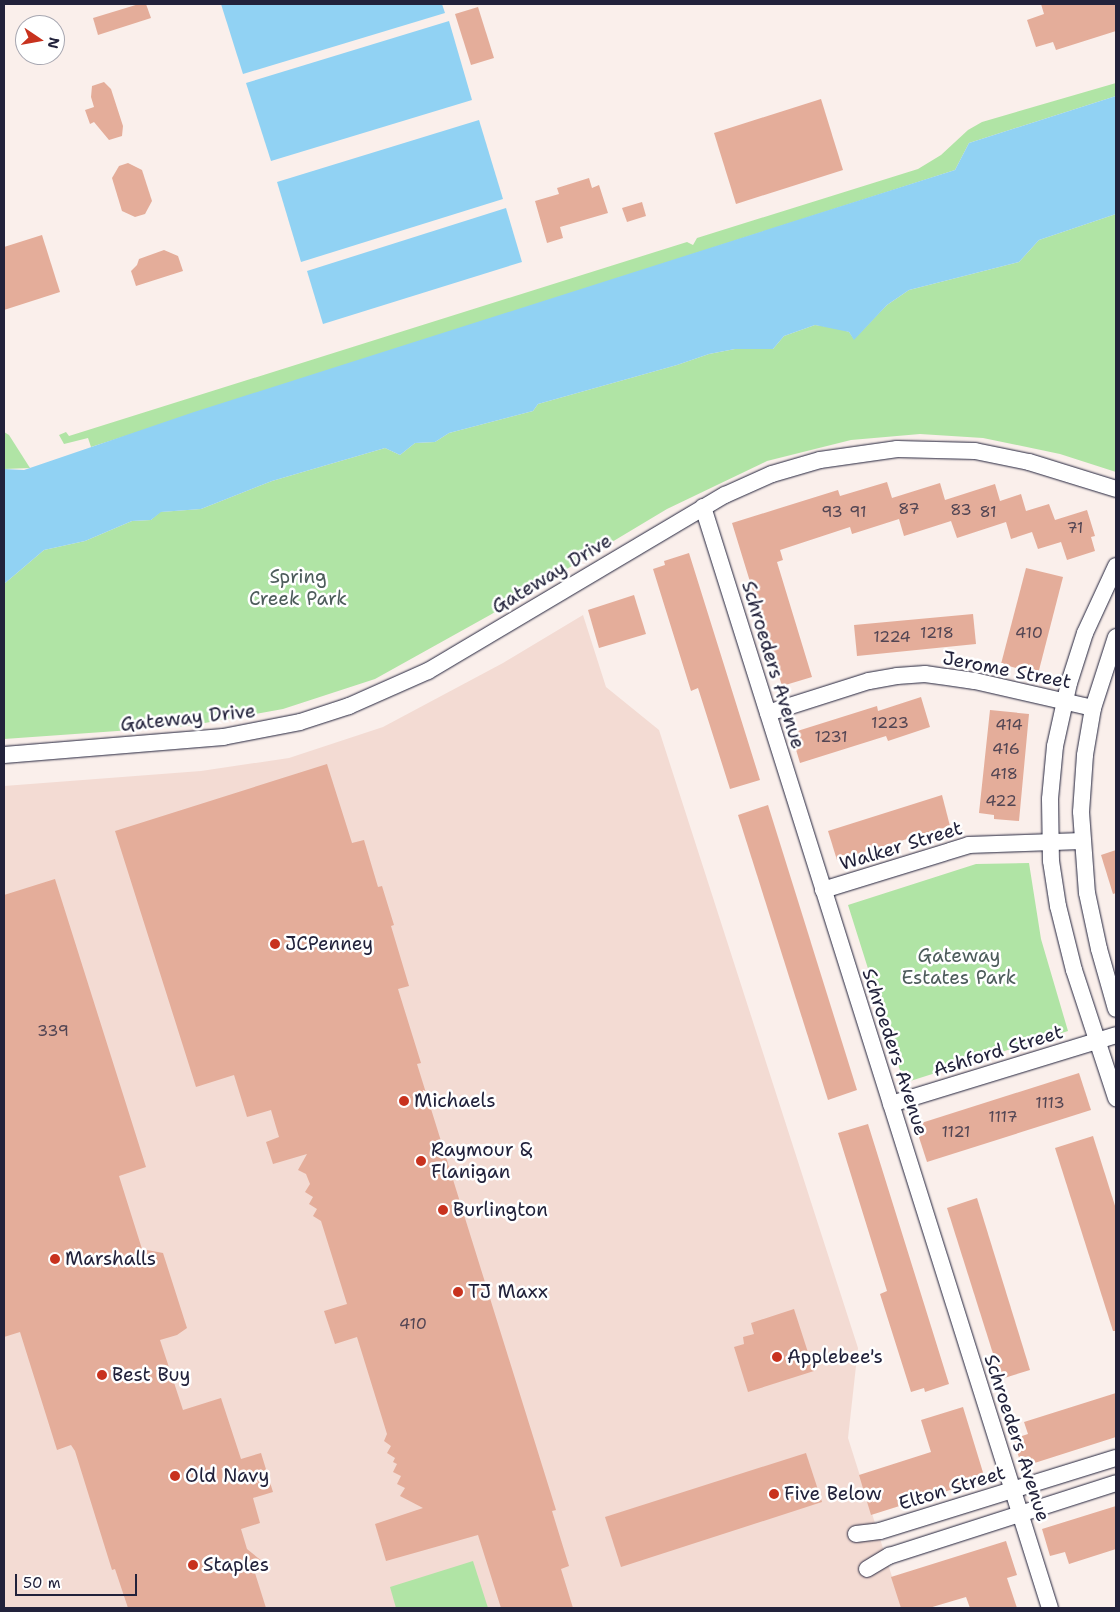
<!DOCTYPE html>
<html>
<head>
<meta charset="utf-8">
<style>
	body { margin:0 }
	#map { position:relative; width:1120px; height:1612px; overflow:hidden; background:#faefeb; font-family:"Shantell Sans",sans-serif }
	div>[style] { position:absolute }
	.built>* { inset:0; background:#f3dbd3 }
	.green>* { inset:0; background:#b0e4a5 }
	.water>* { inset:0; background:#91d2f3 }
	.building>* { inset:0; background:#e4ad9a }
	.roads { filter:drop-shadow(0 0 1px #22223b) drop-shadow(0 0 1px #22223b) }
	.minor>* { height:16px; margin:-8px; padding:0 8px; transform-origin:8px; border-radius:8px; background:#fff }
	.dots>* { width:14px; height:14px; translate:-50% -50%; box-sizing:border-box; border:2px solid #fff; border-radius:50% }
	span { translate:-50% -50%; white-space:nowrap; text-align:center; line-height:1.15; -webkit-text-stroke:5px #fff; paint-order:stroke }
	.number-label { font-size:16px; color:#524553 }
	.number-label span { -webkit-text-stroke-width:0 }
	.street-label { font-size:19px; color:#22223b }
	.park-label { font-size:19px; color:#4d5c5b }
	.poi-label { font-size:19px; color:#22223b }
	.left { translate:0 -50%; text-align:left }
	.frame { position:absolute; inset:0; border:5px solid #22223b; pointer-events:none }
	.north { position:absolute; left:15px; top:15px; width:50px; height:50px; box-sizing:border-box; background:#fff; border:1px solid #a7a7b1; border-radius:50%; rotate:102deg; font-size:14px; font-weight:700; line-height:20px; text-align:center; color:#22223b }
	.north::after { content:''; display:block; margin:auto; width:18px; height:22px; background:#c8321e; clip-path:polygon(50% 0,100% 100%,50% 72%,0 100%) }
	.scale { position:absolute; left:15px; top:1574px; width:122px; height:22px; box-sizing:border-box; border:2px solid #22223b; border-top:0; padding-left:6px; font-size:15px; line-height:18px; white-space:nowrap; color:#22223b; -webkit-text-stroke:4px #fff; paint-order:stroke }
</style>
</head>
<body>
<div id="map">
	<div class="built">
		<i style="clip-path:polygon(583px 615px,606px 687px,659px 730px,858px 1348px,848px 1438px,902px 1608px,4px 1608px,4px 786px,201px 771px,289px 758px,383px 727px,503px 663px)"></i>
	</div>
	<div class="green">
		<i style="clip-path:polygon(1116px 83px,1116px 96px,969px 143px,955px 170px,91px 447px,88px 438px,64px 444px,59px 435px,66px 432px,69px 436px,687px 242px,693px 245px,697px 238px,918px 169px,941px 155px,968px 130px,982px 122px)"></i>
		<i style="clip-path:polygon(1116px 214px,1116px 472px,1060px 454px,983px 438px,920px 434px,851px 440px,767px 461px,667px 509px,490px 615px,375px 679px,283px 709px,188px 726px,4px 739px,4px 584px,44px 550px,85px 541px,132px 521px,151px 520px,160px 512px,201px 509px,272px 481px,385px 448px,400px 455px,415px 443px,435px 442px,449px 433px,533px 411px,538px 404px,677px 365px,709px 354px,735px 349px,773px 349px,784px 336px,815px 325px,837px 328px,849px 332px,854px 339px,887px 305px,909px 290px,1019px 262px,1039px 240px)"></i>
		<i style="clip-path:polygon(4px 432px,9px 435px,30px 468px,4px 469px)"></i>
		<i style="clip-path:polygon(1029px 863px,1041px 939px,1068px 1031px,904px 1083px,848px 905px,976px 864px)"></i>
		<i style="clip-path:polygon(473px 1561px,488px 1608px,396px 1608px,390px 1587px)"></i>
	</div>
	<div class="water">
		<i style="clip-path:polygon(221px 4px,442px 4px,445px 13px,243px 74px)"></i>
		<i style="clip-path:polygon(449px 21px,472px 100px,271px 161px,246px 83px)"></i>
		<i style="clip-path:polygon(1116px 96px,1116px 214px,1039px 240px,1019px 262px,909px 290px,887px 305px,854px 340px,849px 332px,815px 325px,784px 336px,773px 349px,735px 349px,709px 354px,677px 365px,538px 404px,533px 411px,449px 433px,435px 442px,415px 443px,400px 455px,385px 448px,272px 481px,201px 509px,161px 512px,151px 520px,132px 521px,85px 541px,44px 550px,4px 584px,4px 469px,24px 470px,194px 412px,955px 170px,969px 143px)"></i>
		<i style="clip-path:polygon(479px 120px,503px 199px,301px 262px,277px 182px)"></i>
		<i style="clip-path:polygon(506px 208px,522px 262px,323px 324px,307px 271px)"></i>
	</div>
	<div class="building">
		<i style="clip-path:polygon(139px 4px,146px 4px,151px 18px,98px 35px,93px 18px)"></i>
		<i style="clip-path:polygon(1041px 4px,1116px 4px,1116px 31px,1056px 50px,1053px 42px,1036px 47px,1027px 20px,1044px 14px)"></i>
		<i style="clip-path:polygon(478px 7px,494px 58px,471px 65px,455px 14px)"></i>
		<i style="clip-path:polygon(104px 82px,111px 89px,123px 126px,122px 136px,109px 140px,94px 122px,90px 124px,85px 110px,94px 107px,91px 97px,92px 86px)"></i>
		<i style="clip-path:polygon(821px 99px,843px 170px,736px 204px,714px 133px)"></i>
		<i style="clip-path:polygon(128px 163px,142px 170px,152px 201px,145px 214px,135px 217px,122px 211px,112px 178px,119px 166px)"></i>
		<i style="clip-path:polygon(589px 178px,592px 188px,599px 185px,608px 213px,560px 227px,563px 238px,547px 243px,535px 201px,559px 194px,557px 188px)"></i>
		<i style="clip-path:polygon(642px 202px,646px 216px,627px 222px,622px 208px)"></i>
		<i style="clip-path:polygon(42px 235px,60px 292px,4px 310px,4px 247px)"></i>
		<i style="clip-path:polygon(164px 250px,178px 256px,183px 271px,136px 286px,131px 271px,137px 265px,139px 259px)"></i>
		<i style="clip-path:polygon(887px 482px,892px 498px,940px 483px,945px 500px,995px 484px,1000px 501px,1021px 494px,1026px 511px,1049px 504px,1055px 520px,1087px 510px,1095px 536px,1091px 537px,1095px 551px,1067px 560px,1061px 542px,1038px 549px,1032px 532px,1011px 539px,1006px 522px,957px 538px,951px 521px,904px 536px,899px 519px,852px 534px,850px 527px,780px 550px,783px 560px,777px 562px,812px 677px,782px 686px,732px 523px,838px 490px,840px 496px)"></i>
		<i style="clip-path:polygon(689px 553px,760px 780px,730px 789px,698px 688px,691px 691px,653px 569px,665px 565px,664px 561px)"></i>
		<i style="clip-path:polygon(1026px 568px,1063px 577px,1038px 674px,1001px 664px)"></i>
		<i style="clip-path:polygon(634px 595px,646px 634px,599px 648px,588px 610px)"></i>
		<i style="clip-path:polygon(973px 614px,976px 644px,857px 656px,854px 625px)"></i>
		<i style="clip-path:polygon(921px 697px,930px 727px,888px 741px,886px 736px,800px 763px,791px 733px,877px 706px,878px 711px)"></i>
		<i style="clip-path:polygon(990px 710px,1029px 714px,1019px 821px,994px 819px,994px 815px,979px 813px)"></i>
		<i style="clip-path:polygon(327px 764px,352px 843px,364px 840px,378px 887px,382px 886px,394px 925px,391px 926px,409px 986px,398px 989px,421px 1063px,417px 1064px,556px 1510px,552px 1511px,569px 1566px,561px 1569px,573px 1608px,501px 1608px,478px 1535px,386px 1561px,375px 1524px,423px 1508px,400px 1496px,405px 1488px,397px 1484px,401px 1476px,393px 1472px,397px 1464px,393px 1462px,395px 1458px,387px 1453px,391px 1446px,384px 1441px,387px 1434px,357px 1337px,335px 1344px,324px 1311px,347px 1304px,321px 1221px,313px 1216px,317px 1209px,309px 1204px,313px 1197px,305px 1192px,310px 1184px,306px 1174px,298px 1170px,307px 1154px,273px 1164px,266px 1142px,279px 1137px,271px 1110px,247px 1117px,234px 1075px,196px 1087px,115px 831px)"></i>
		<i style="clip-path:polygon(942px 795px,950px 826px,837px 860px,828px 831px)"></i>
		<i style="clip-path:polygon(768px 805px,857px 1090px,828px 1100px,738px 815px)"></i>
		<i style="clip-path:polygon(1116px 850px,1116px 893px,1113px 894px,1101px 855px)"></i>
		<i style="clip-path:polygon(55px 879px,146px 1167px,119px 1176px,142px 1249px,163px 1253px,187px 1328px,177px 1335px,160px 1340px,183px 1410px,221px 1398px,241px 1459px,261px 1453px,273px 1492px,253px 1498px,260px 1523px,241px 1529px,247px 1549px,263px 1562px,255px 1573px,266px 1608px,128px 1608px,115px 1569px,112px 1570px,75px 1451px,71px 1445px,57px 1450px,20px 1332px,4px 1337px,4px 895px)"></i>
		<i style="clip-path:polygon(1079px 1073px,1091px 1110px,927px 1162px,915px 1125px)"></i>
		<i style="clip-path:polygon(868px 1124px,949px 1384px,925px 1392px,924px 1388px,911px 1392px,880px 1294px,887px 1291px,838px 1133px)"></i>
		<i style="clip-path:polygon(1093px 1136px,1116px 1209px,1116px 1331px,1113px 1331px,1055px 1148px)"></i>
		<i style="clip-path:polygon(977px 1198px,1030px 1370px,1001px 1379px,947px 1208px)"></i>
		<i style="clip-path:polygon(794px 1309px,814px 1371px,748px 1392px,734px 1347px,744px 1344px,743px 1337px,754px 1334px,751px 1323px)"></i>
		<i style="clip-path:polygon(1116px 1393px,1116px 1437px,1022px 1467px,1013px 1439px,1028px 1434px,1024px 1422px)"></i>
		<i style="clip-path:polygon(963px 1407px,985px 1479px,871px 1515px,859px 1475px,931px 1452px,921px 1420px)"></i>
		<i style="clip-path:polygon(806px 1453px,822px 1502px,621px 1567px,605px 1517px)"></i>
		<i style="clip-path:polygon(1116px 1506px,1116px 1549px,1069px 1564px,1065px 1552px,1050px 1556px,1042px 1529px)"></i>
		<i style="clip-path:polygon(1006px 1541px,1017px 1575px,1007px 1578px,1017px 1608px,970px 1608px,966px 1597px,929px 1608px,901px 1608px,891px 1577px)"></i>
	</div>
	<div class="roads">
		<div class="minor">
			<i style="left:703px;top:507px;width:1154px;rotate:72.51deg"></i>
			<i style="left:1116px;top:566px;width:74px;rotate:114.8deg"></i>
			<i style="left:1085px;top:633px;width:52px;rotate:107.7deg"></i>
			<i style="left:1069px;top:683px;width:65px;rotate:102.5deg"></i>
			<i style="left:1055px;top:746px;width:53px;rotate:95.4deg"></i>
			<i style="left:1050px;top:799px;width:62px;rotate:89.1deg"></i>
			<i style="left:1051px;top:861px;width:46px;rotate:81.2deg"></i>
			<i style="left:1058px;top:906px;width:66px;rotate:76deg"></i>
			<i style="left:1074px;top:970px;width:135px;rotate:71.8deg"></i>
			<i style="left:1116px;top:637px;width:75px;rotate:107.9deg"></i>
			<i style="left:1093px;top:708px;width:48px;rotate:99.7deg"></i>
			<i style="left:1085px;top:755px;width:57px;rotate:94deg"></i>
			<i style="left:1081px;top:812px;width:81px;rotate:85.8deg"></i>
			<i style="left:1087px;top:893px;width:57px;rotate:77.9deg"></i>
			<i style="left:1099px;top:949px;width:62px;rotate:74.2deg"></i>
			<i style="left:768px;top:713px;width:106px;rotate:-17.6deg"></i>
			<i style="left:869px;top:681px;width:28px;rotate:-10deg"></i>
			<i style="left:897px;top:676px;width:28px;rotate:-4deg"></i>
			<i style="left:925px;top:674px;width:50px;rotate:8deg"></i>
			<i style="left:975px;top:681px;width:121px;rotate:12.9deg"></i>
			<i style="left:4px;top:755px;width:220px;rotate:-4.7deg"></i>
			<i style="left:223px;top:737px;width:78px;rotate:-11deg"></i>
			<i style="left:300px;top:722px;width:52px;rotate:-18.1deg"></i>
			<i style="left:349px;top:706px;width:86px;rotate:-23.9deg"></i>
			<i style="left:428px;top:671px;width:345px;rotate:-30.7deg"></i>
			<i style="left:725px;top:495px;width:51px;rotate:-24.1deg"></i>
			<i style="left:772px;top:474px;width:50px;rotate:-16.3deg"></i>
			<i style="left:820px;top:460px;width:78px;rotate:-8.1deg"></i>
			<i style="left:897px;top:449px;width:78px;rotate:1.5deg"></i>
			<i style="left:975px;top:451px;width:55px;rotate:11.5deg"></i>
			<i style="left:1029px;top:462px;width:91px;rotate:17.2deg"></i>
			<i style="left:823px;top:890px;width:153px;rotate:-17.1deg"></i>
			<i style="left:969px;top:845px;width:112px;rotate:-2deg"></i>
			<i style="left:891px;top:1104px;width:235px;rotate:-17deg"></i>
			<i style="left:856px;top:1534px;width:24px;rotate:-7deg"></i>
			<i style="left:880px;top:1531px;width:247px;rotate:-17.2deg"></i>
			<i style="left:867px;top:1569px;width:26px;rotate:-31deg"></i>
			<i style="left:889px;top:1556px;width:238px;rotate:-17.8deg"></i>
		</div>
	</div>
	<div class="dots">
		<i style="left:275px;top:944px;background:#c8321e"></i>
		<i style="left:404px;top:1101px;background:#c8321e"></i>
		<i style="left:421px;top:1161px;background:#c8321e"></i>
		<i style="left:443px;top:1210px;background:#c8321e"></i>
		<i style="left:55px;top:1259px;background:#c8321e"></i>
		<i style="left:458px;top:1292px;background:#c8321e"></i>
		<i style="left:777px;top:1357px;background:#c8321e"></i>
		<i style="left:102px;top:1375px;background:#c8321e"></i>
		<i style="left:175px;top:1476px;background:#c8321e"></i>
		<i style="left:774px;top:1494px;background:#c8321e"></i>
		<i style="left:193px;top:1565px;background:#c8321e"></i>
	</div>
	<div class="number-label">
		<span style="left:909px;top:509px">87</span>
		<span style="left:961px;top:510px">83</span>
		<span style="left:832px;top:512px">93</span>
		<span style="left:858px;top:512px">91</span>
		<span style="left:988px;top:512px">81</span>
		<span style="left:1075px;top:528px">71</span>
		<span style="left:937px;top:633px">1218</span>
		<span style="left:1029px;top:633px">410</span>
		<span style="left:892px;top:637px">1224</span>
		<span style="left:890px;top:723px">1223</span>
		<span style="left:1009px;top:725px">414</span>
		<span style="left:831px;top:737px">1231</span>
		<span style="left:1006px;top:749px">416</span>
		<span style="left:1004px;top:774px">418</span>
		<span style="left:1001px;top:801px">422</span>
		<span style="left:53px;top:1031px">339</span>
		<span style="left:1050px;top:1103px">1113</span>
		<span style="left:1003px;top:1117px">1117</span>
		<span style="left:956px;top:1132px">1121</span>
		<span style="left:413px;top:1324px">410</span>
	</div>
	<div class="street-label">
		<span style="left:552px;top:574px;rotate:-31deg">Gateway Drive</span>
		<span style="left:773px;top:665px;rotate:73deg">Schroeders Avenue</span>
		<span style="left:1007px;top:670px;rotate:11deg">Jerome Street</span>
		<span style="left:188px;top:718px;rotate:-6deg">Gateway Drive</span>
		<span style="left:901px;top:846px;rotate:-17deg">Walker Street</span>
		<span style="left:998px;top:1051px;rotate:-17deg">Ashford Street</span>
		<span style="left:895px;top:1052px;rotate:72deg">Schroeders Avenue</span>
		<span style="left:1017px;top:1438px;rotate:72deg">Schroeders Avenue</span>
		<span style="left:952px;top:1488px;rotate:-17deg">Elton Street</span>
	</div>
	<div class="park-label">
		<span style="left:298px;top:588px">Spring<br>Creek Park</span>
		<span style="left:959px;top:967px">Gateway<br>Estates Park</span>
	</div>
	<div class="poi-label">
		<span class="left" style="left:285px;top:944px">JCPenney</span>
		<span class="left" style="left:414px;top:1101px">Michaels</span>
		<span class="left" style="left:431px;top:1161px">Raymour &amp;<br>Flanigan</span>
		<span class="left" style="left:453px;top:1210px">Burlington</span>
		<span class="left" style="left:65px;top:1259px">Marshalls</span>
		<span class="left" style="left:468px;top:1292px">TJ Maxx</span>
		<span class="left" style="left:787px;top:1357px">Applebee's</span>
		<span class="left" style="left:112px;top:1375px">Best Buy</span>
		<span class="left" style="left:185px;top:1476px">Old Navy</span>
		<span class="left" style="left:784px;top:1494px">Five Below</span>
		<span class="left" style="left:203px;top:1565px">Staples</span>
	</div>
	<div class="frame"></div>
	<div class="north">N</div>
	<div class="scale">50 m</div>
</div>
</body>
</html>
